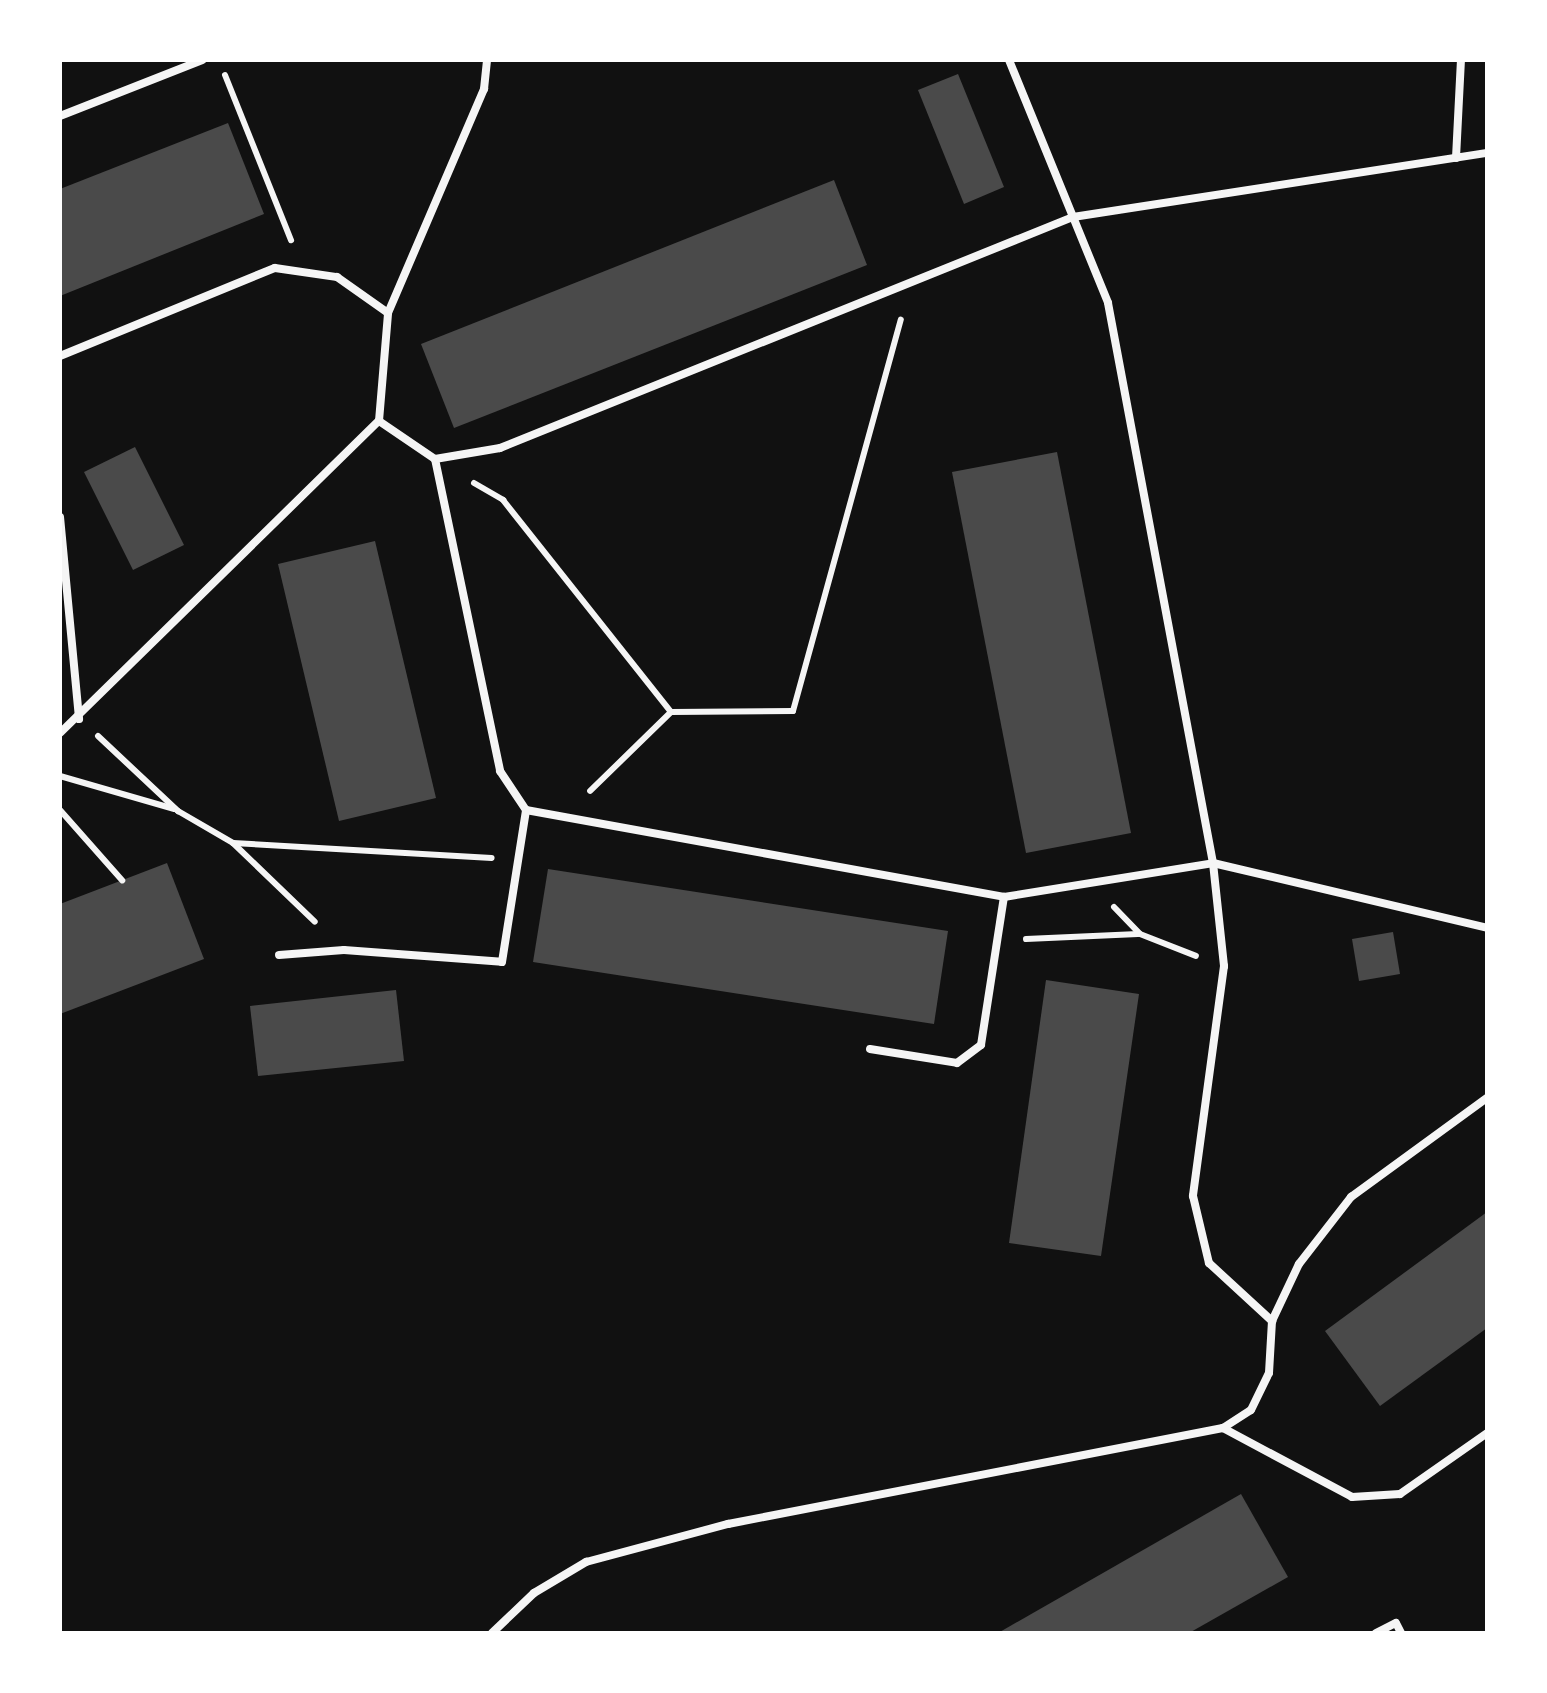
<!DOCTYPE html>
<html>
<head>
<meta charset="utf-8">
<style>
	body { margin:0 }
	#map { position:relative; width:1547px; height:1693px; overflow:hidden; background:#111; font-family:Inter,sans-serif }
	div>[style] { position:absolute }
	.building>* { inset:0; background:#4a4a4a }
	.path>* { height:6px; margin:-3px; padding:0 3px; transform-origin:3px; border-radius:3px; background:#f5f5f5 }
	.service>* { height:8px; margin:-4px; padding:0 4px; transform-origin:4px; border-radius:4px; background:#f5f5f5 }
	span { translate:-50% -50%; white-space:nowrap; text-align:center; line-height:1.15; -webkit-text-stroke:9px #fff; paint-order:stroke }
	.frame { position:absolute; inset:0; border:62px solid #fff; pointer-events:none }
</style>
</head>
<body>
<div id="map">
	<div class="building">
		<i style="clip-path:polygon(958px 74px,1004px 187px,964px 204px,918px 90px)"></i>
		<i style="clip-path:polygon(228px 123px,264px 214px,60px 296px,60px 189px)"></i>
		<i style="clip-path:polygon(834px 180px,867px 265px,454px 428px,421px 344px)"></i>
		<i style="clip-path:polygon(135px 447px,184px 545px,133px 570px,84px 472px)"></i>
		<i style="clip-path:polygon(1057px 452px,1131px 833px,1026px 853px,952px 472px)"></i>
		<i style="clip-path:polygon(375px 541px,436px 798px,339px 821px,278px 564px)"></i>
		<i style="clip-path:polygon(167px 863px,204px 959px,60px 1014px,60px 904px)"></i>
		<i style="clip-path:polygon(548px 869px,948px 931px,934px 1024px,533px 962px)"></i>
		<i style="clip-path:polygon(1393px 932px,1400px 974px,1359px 981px,1352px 939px)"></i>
		<i style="clip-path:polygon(1046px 980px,1139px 994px,1101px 1256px,1009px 1243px)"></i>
		<i style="clip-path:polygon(396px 990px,404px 1061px,258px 1076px,250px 1006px)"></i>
		<i style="clip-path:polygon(1487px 1212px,1487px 1328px,1380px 1406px,1325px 1331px)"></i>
		<i style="clip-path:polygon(1241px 1494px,1288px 1577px,1189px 1633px,998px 1633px)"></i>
	</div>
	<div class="path">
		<i style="left:225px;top:75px;width:178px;rotate:68.2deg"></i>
		<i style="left:474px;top:483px;width:34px;rotate:30deg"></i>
		<i style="left:503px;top:500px;width:270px;rotate:51.6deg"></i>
		<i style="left:671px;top:712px;width:113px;rotate:135.7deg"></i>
		<i style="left:671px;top:712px;width:122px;rotate:-0.5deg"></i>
		<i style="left:793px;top:711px;width:406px;rotate:-74.6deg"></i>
		<i style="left:98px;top:736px;width:110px;rotate:43.2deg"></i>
		<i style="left:178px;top:811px;width:64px;rotate:30.2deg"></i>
		<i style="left:233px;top:843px;width:259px;rotate:3.3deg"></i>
		<i style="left:60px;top:776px;width:119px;rotate:16.1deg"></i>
		<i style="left:60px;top:810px;width:94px;rotate:48.5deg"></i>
		<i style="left:234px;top:844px;width:112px;rotate:43.9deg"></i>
		<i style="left:1114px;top:907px;width:37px;rotate:46deg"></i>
		<i style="left:1140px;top:934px;width:60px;rotate:21.4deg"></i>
		<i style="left:1026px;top:939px;width:112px;rotate:-2.6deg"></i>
	</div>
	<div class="service">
		<i style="left:1009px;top:60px;width:262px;rotate:67.8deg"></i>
		<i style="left:1108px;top:303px;width:570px;rotate:79.38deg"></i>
		<i style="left:1213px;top:863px;width:104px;rotate:83.9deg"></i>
		<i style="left:1224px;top:966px;width:232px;rotate:97.7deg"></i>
		<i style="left:1193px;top:1196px;width:69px;rotate:76.6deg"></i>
		<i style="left:1209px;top:1263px;width:86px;rotate:42.6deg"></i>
		<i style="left:60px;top:116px;width:153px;rotate:-21.5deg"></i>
		<i style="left:1456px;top:158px;width:98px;rotate:-87.1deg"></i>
		<i style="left:60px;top:356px;width:232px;rotate:-22.3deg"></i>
		<i style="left:275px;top:268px;width:63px;rotate:8.3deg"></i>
		<i style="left:337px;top:277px;width:62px;rotate:35.2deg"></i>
		<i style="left:379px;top:421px;width:68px;rotate:34.2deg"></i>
		<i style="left:435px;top:459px;width:66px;rotate:-9.6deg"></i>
		<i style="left:500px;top:448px;width:618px;rotate:-21.96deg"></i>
		<i style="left:1073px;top:217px;width:419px;rotate:-8.8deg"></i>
		<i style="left:435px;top:459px;width:319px;rotate:78.2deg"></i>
		<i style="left:500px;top:771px;width:47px;rotate:56.3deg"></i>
		<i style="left:526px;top:810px;width:486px;rotate:10.3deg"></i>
		<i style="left:1004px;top:897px;width:212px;rotate:-9.2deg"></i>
		<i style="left:1213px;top:863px;width:282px;rotate:13.3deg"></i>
		<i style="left:60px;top:517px;width:203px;rotate:84.6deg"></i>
		<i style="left:60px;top:733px;width:446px;rotate:-44.4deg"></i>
		<i style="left:379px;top:421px;width:108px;rotate:-85.2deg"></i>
		<i style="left:388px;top:313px;width:244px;rotate:-66.8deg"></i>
		<i style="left:484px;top:89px;width:29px;rotate:-84deg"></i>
		<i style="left:279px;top:955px;width:65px;rotate:-4.4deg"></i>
		<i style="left:344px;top:950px;width:158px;rotate:4.3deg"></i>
		<i style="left:502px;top:962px;width:154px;rotate:-81deg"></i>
		<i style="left:870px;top:1049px;width:88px;rotate:9.1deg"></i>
		<i style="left:957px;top:1063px;width:30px;rotate:-37deg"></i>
		<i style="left:981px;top:1045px;width:150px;rotate:-81.2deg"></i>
		<i style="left:1223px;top:1428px;width:146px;rotate:28.1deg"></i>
		<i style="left:1352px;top:1497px;width:48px;rotate:-3.6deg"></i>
		<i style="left:1400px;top:1494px;width:106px;rotate:-35deg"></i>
		<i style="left:492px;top:1633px;width:58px;rotate:-43.6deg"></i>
		<i style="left:534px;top:1593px;width:61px;rotate:-30.8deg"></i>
		<i style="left:586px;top:1562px;width:147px;rotate:-15deg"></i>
		<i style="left:728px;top:1524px;width:504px;rotate:-10.98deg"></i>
		<i style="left:1223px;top:1428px;width:33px;rotate:-33deg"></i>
		<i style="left:1251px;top:1410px;width:41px;rotate:-64.1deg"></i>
		<i style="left:1269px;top:1373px;width:52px;rotate:-86.7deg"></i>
		<i style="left:1272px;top:1321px;width:63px;rotate:-64.7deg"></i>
		<i style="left:1299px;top:1264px;width:85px;rotate:-52.2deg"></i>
		<i style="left:1351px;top:1197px;width:168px;rotate:-36.1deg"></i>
		<i style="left:1376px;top:1633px;width:22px;rotate:-27deg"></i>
		<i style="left:1396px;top:1623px;width:11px;rotate:63deg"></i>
	</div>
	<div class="frame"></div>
</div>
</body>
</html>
